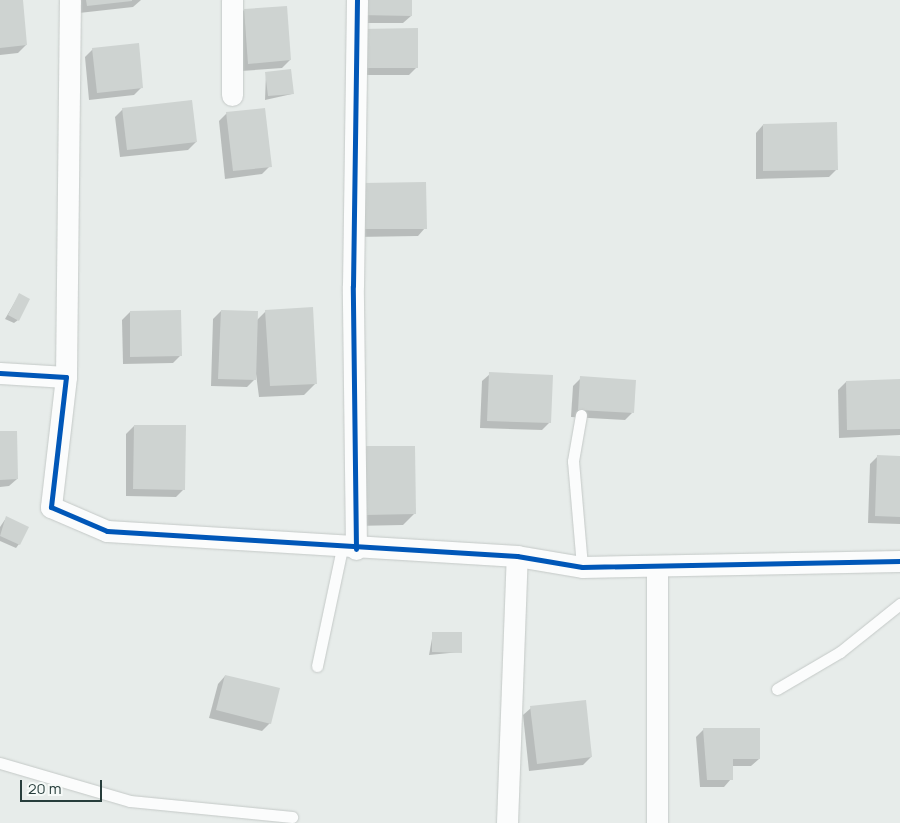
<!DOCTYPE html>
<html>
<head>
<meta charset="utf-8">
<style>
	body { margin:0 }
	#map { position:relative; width:900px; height:823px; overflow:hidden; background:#e7ecea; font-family:Manrope,sans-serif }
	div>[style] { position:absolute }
	.shadow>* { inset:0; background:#0003 }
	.building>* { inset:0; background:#ced3d1 }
	.roads { filter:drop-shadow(0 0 1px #c4c9c7) drop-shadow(0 0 1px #c4c9c7) }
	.service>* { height:11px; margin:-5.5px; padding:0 5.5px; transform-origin:5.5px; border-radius:5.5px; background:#fbfcfc }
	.minor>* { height:21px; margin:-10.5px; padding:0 10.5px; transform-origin:10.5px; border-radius:10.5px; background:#fbfcfc }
	.cycleway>* { height:5px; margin:-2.5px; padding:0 2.5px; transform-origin:2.5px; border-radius:2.5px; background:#0057b8 }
	span { translate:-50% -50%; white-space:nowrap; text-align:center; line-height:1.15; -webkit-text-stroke:4px #f6faf8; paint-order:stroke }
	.scale { position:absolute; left:20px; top:780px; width:82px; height:22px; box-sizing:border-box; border:2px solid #273d3b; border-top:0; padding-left:6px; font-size:15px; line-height:18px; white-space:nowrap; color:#273d3b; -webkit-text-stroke:4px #f6faf8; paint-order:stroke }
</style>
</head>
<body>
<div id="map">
	<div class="shadow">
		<i style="clip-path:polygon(0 0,21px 0,26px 45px,18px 53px,0 55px)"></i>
		<i style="clip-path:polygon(78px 0,141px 0,133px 7px,79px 13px)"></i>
		<i style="clip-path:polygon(352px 0,411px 0,411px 16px,403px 23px,351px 23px)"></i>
		<i style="clip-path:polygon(244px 10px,290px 60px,282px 68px,241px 71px,237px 18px)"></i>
		<i style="clip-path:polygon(354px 38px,417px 67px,409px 75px,354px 75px)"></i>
		<i style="clip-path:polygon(93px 49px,142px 87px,134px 95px,89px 100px,85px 57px)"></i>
		<i style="clip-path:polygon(266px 73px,292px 94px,265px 100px)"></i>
		<i style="clip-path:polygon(123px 109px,196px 142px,188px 150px,120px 157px,115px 117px)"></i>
		<i style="clip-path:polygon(227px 113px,270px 166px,262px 174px,225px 179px,219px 121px)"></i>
		<i style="clip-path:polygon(763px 125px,836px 170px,829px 177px,756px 179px,756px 133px)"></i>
		<i style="clip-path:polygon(355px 192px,425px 228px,418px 236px,356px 237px)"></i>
		<i style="clip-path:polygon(19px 295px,18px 320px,14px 323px,5px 319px)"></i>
		<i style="clip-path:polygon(221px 311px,256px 321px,266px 311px,316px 383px,304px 395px,259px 397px,255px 366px,254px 380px,247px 387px,211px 386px,213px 319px)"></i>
		<i style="clip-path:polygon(130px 312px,181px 355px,173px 363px,123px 364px,122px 320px)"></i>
		<i style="clip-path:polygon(490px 374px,550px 422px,542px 430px,480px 428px,482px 381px)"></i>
		<i style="clip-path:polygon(581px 378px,632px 413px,625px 420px,571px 417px,573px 386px)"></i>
		<i style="clip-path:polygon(900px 380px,900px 435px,839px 438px,838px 390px,846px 382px)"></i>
		<i style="clip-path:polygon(134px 426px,184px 489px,176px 497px,126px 496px,126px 434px)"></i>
		<i style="clip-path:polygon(0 432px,17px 479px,9px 486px,0 487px)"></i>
		<i style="clip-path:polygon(364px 447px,415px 513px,403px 525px,354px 526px)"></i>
		<i style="clip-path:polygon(878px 456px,900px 457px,900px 524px,868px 523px,870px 464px)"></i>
		<i style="clip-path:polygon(6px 518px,19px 544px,16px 548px,0 541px,0 527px)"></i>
		<i style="clip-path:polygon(433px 633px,460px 652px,429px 655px)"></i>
		<i style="clip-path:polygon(225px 676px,270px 723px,262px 731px,209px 718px,218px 684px)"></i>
		<i style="clip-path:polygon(531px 708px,591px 757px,583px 765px,529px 771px,523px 715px)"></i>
		<i style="clip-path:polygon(704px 729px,759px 759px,751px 766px,732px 766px,731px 779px,724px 787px,700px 787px,696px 737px)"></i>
	</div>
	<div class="building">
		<i style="clip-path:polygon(0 0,23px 0,27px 45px,0 48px)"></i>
		<i style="clip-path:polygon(86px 0,132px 0,132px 1px,87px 6px)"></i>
		<i style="clip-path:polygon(359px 0,412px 0,412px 16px,359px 15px)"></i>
		<i style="clip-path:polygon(287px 6px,291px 60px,248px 64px,244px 9px)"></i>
		<i style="clip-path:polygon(418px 28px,418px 68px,361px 68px,361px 29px)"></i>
		<i style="clip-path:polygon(139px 43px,143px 88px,97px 93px,92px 48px)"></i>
		<i style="clip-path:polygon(291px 69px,294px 94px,268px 96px,265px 72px)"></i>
		<i style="clip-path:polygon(192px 100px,197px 142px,127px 150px,122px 108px)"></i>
		<i style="clip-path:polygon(265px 108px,272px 167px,233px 171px,226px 112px)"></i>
		<i style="clip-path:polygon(837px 122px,838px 170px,763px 171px,763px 124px)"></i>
		<i style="clip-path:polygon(426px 182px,427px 229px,363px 229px,363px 183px)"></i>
		<i style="clip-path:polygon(19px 293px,30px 299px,19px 321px,8px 315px)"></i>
		<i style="clip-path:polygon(313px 307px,317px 384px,270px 386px,265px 310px)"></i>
		<i style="clip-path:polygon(181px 310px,182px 356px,130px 357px,130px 311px)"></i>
		<i style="clip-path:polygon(221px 310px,258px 311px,256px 380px,218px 379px)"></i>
		<i style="clip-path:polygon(489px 372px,553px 375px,551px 423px,487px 421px)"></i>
		<i style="clip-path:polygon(580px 376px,636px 380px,634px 413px,578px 410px)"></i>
		<i style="clip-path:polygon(900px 379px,900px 429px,847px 430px,846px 381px)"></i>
		<i style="clip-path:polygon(134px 425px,186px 425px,185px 490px,133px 489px)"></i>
		<i style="clip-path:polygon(0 431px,17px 431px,18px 479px,0 480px)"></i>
		<i style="clip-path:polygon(364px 446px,415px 446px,416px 514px,365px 515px)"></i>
		<i style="clip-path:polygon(877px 455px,900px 456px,900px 517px,875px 516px)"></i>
		<i style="clip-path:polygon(6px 516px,29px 527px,20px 545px,0 536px)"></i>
		<i style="clip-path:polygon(432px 632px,462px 632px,462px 653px,432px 652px)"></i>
		<i style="clip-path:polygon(225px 675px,280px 688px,271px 724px,216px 710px)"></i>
		<i style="clip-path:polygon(586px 700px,592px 757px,537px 764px,530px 706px)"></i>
		<i style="clip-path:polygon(703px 728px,760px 728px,760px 759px,733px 759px,733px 780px,707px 780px)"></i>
	</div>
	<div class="roads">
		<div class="service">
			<i style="left:581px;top:415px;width:47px;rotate:99.9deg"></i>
			<i style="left:573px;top:461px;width:106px;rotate:85.1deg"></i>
			<i style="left:317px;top:666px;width:121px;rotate:-78deg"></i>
			<i style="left:777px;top:689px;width:73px;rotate:-30.4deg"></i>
			<i style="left:840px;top:652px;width:77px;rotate:-38.7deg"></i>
			<i style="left:0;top:763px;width:135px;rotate:16.3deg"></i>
			<i style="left:130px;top:801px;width:163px;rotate:5.6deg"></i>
		</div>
		<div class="minor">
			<i style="left:232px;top:0;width:95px;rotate:90deg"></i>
			<i style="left:0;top:373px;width:66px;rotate:3.5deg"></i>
			<i style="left:66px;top:377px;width:131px;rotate:96.6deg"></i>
			<i style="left:51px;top:507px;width:61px;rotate:23.2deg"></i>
			<i style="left:107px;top:531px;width:411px;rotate:3.5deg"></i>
			<i style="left:517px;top:556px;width:66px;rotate:9.6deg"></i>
			<i style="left:582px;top:567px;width:318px;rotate:-1.1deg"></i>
			<i style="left:66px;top:377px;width:377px;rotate:-89.4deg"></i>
			<i style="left:356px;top:549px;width:263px;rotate:-90.7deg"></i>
			<i style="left:353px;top:286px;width:286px;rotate:-89.2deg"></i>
			<i style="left:657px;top:566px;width:257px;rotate:90deg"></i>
			<i style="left:507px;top:823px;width:267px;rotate:-87.9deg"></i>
		</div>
	</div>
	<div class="cycleway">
		<i style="left:0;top:373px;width:66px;rotate:3.5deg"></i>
		<i style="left:66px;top:377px;width:131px;rotate:96.6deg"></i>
		<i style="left:51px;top:507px;width:61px;rotate:23.2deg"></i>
		<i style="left:107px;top:531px;width:411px;rotate:3.5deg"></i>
		<i style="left:517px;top:556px;width:66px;rotate:9.6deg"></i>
		<i style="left:582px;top:567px;width:318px;rotate:-1.1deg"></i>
		<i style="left:356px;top:549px;width:263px;rotate:-90.7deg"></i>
		<i style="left:353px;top:286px;width:286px;rotate:-89.2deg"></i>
	</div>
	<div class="scale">20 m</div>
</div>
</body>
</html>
